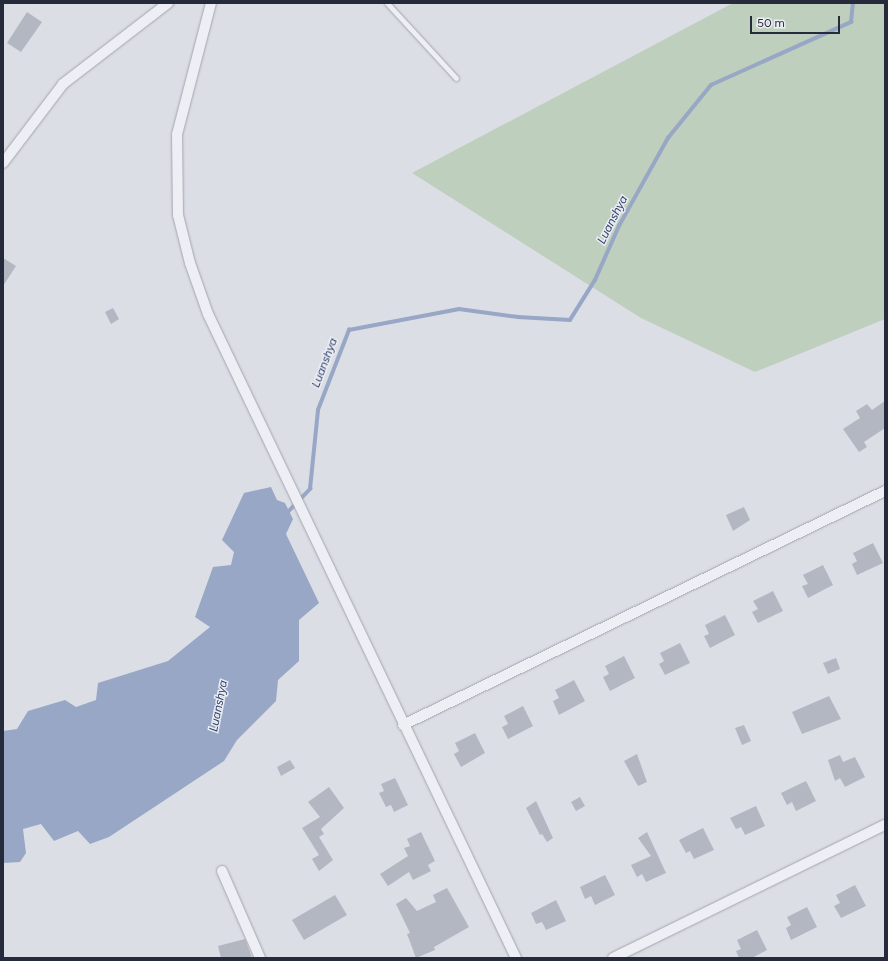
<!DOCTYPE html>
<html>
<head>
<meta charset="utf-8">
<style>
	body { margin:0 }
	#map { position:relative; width:888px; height:961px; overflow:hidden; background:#dcdee5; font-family:Figtree,sans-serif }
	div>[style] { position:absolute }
	.green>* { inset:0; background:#bfcfbd }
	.water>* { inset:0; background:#97a7c5 }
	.stream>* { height:3.5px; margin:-1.75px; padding:0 1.75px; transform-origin:1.75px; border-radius:1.75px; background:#97a7c5 }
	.building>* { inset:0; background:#b3b7c2 }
	.roads { filter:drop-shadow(0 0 1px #a2a5af) drop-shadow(0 0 1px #a2a5af) }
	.lane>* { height:5px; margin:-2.5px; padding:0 2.5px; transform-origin:2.5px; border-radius:2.5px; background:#eeeff4 }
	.street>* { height:10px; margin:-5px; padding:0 5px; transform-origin:5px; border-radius:5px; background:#eeeff4 }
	span { translate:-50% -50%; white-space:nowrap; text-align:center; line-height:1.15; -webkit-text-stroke:3px #ebedf3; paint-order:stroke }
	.water-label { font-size:12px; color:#32446d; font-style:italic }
	.frame { position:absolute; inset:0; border:4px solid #262b3b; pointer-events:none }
	.scale { position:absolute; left:750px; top:16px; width:90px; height:18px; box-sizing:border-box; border:2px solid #262b3b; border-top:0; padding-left:5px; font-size:12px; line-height:14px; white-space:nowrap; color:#262b3b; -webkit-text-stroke:3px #ebedf3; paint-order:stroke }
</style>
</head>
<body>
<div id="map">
	<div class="green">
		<i style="clip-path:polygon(733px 3px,885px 3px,885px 319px,755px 372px,641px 318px,412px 173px)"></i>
	</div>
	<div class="water">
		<i style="clip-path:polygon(271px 487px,277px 500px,285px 503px,293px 519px,286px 534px,319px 603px,299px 620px,299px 661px,278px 680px,276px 701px,237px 740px,224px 761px,109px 837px,90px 844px,78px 831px,54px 841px,41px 824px,23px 829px,26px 853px,20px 862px,3px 863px,3px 731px,17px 729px,28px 711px,65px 700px,76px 707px,96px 700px,98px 683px,168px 661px,210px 627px,195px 617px,213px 567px,231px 565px,234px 552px,222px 540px,244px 493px)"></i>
	</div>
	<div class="stream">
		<i style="left:286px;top:514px;width:35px;rotate:-46deg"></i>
		<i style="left:310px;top:489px;width:79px;rotate:-84.2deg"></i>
		<i style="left:318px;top:410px;width:86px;rotate:-68.8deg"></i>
		<i style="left:349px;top:330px;width:112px;rotate:-10.8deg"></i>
		<i style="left:459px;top:309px;width:60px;rotate:7.7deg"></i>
		<i style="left:518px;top:317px;width:52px;rotate:3.3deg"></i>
		<i style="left:570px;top:320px;width:47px;rotate:-58deg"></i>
		<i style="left:595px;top:280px;width:59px;rotate:-66deg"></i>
		<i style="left:619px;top:226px;width:101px;rotate:-60.9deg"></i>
		<i style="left:668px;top:138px;width:68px;rotate:-50.9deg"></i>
		<i style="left:711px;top:85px;width:154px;rotate:-24.2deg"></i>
		<i style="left:851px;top:22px;width:19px;rotate:-84deg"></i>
	</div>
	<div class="building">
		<i style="clip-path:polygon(27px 12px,42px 22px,21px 52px,7px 43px)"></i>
		<i style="clip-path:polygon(3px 258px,16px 266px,3px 286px)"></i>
		<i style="clip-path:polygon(113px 308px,119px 319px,111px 324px,105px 312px)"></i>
		<i style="clip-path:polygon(885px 401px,885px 428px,864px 442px,867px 447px,859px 452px,843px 429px,860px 418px,856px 411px,867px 404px,872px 410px)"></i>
		<i style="clip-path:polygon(744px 507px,750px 520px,733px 531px,726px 515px)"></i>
		<i style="clip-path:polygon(873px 543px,883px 563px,857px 575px,852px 564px,857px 561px,853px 553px)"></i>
		<i style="clip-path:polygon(823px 565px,833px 585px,808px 598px,802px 586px,808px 584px,803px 575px)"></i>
		<i style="clip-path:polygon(773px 591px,783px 611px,758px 623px,752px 612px,758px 609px,753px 601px)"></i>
		<i style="clip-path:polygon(725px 615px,735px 635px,710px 648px,704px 636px,709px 634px,705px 625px)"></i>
		<i style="clip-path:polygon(680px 643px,690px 663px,665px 675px,659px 664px,664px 661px,660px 653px)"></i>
		<i style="clip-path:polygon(624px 656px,635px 678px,610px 691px,603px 677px,609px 674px,605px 666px)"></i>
		<i style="clip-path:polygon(836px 658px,840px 669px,828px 674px,823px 663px)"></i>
		<i style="clip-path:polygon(574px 680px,585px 701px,559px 715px,553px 701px,559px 698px,555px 690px)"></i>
		<i style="clip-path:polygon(829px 696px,841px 719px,802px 734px,792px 712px)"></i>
		<i style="clip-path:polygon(523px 706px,533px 726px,508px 739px,502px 727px,508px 724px,504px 716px)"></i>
		<i style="clip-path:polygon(744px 725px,751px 741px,742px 745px,735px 728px)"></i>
		<i style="clip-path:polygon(475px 733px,485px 753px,461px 767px,454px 754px,459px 751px,455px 743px)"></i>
		<i style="clip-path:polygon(637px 754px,647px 782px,638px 786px,624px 761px)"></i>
		<i style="clip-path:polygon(840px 755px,843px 762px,855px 757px,865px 777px,845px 787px,840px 778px,835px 781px,828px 760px)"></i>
		<i style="clip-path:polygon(290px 760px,295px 768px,281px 776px,277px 767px)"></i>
		<i style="clip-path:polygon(395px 778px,408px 805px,394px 812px,391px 805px,386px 807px,379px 793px,384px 791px,381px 784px)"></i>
		<i style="clip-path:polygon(806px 781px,816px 801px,796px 811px,792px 802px,787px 805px,781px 793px)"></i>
		<i style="clip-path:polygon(329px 787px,344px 808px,321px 829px,324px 834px,319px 837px,333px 860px,319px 871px,312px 859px,319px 855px,302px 828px,320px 817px,308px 802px)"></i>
		<i style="clip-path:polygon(580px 797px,585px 806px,576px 811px,571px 802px)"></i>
		<i style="clip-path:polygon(536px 801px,553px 838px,547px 842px,542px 834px,540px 835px,526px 808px)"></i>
		<i style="clip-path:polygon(756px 806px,765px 826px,745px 835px,741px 827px,736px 829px,730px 818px)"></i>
		<i style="clip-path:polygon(703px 828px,714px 850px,694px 859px,690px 851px,686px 853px,679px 840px)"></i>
		<i style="clip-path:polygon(421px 832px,435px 861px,428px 865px,431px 871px,413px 880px,409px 872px,388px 886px,380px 874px,408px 856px,404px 848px,410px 846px,407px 839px)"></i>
		<i style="clip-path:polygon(647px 832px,666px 873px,646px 882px,642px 874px,637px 877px,631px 865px,651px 856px,638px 838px)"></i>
		<i style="clip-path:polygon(605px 875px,615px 895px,595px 905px,591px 896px,585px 899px,580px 887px)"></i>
		<i style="clip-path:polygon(855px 885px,866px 906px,841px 918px,834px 906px,840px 903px,836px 895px)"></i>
		<i style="clip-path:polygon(447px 888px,469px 927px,434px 947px,435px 950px,416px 958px,407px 934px,410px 933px,396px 904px,406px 898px,417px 911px,436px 902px,433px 895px)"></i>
		<i style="clip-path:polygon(335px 895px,347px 915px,304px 940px,292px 920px)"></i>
		<i style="clip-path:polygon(556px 900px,566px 921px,546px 930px,542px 922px,536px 924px,531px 913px)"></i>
		<i style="clip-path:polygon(807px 907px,817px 927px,791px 940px,786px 928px,791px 925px,787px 917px)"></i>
		<i style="clip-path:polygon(757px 930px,767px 950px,752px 958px,739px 958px,736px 951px,741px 949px,737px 940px)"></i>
		<i style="clip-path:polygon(245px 939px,252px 958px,221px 958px,218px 946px)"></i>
	</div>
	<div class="roads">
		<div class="lane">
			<i style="left:387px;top:3px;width:102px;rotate:47.4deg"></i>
		</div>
		<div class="street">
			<i style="left:211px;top:3px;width:135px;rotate:104.5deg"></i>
			<i style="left:177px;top:134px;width:81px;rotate:89.3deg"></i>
			<i style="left:178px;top:215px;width:49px;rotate:76deg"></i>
			<i style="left:190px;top:263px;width:54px;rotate:70.6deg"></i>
			<i style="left:208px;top:314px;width:714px;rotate:64.44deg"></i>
			<i style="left:3px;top:163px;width:99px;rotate:-52.8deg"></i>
			<i style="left:63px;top:84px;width:133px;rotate:-37.6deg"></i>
			<i style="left:403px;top:725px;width:536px;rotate:-25.9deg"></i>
			<i style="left:222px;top:871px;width:95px;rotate:66.4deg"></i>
			<i style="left:613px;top:958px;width:303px;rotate:-26.1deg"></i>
		</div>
	</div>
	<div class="water-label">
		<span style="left:613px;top:220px;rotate:-63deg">Luanshya</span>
		<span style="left:325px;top:363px;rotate:-69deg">Luanshya</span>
		<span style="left:219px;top:706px;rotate:-79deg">Luanshya</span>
	</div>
	<div class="frame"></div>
	<div class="scale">50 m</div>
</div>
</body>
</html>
